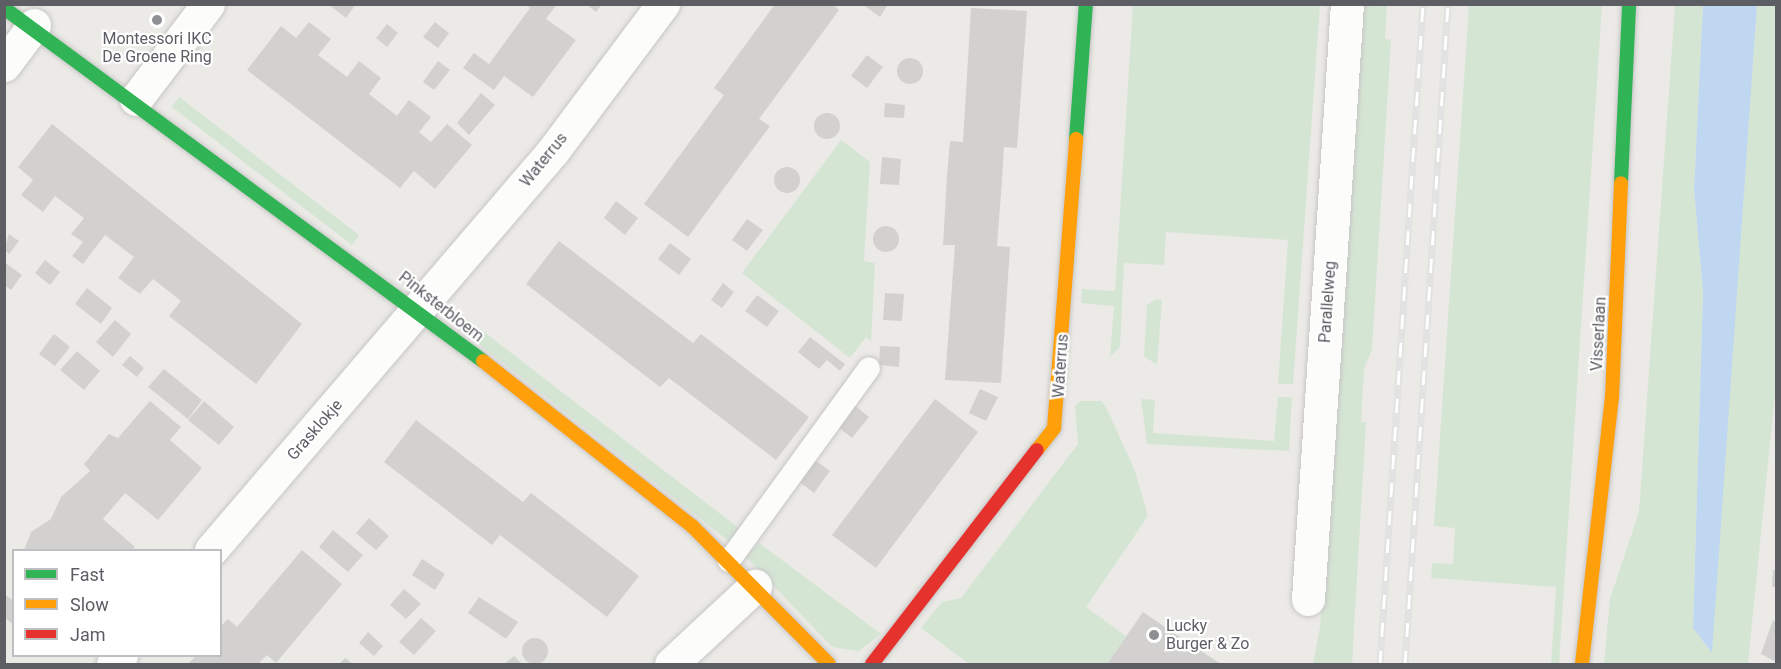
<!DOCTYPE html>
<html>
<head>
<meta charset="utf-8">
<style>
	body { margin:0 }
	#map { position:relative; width:1781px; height:669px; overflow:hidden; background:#ebeae6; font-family:Roboto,sans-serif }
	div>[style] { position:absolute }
	.green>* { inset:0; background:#d5e5d4 }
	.water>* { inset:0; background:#bfd7f0 }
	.building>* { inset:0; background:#d2d1cf }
	.round { border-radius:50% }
	.roads { filter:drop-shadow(0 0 2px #c7c6c6) drop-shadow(0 0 2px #c7c6c6) }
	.lane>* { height:22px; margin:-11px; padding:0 11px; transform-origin:11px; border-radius:11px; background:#fcfcfb }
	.street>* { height:33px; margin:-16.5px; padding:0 16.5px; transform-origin:16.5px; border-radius:16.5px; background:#fcfcfb }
	.fast>* { height:14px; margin:-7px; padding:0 7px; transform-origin:7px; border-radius:7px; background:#30b455 }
	.slow>* { height:14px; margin:-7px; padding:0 7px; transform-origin:7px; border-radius:7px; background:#ff9f0a }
	.jam>* { height:14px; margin:-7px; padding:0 7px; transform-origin:7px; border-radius:7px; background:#e5322d }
	.rail>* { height:7px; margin-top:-3.5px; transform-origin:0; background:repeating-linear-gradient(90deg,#fff 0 14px,#e2e2e2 0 28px); box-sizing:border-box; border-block:2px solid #e2e2e2 }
	.dots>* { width:16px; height:16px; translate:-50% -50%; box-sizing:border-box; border:3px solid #fff; border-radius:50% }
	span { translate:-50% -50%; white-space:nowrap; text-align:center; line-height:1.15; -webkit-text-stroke:4.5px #fff; paint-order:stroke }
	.poi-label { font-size:16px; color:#5c5e63 }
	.left { translate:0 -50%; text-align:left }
	.street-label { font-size:16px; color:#5c5e63 }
	.frame { position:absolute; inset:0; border:6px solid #5c5e63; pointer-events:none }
	.legend { position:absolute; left:12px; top:549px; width:210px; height:108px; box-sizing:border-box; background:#fff; border:2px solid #bebfc1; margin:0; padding:8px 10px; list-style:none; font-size:18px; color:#5c5e63 }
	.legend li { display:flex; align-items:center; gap:12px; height:30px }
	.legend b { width:30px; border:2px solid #bebfc1 }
</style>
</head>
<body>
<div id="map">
	<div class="green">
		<i style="clip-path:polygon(1133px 5px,1320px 5px,1293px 384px,1278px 384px,1288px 240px,1166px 232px,1164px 265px,1124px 263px,1120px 347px,1110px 357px,1114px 306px,1081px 303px,1082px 289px,1115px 291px)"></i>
		<i style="clip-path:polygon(1361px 5px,1387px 5px,1385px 39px,1391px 40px,1372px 350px,1364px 369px,1361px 422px,1366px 422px,1352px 664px,1313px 664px,1320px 627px)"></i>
		<i style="clip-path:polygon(1469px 5px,1602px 5px,1559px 664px,1551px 664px,1556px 587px,1431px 578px,1432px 563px,1453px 564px,1455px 528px,1434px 526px)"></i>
		<i style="clip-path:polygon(1675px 5px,1703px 5px,1694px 189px,1703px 293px,1693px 628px,1711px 652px,1757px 5px,1776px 5px,1776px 383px,1748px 664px,1604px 664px,1610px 599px,1639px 512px)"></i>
		<i style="clip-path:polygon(179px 97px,359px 235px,352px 245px,172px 107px)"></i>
		<i style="clip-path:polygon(841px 140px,870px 162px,864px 261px,875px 263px,871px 342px,866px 337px,850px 358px,742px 273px)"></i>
		<i style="clip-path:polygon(1155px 300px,1162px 300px,1157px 365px,1144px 356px,1147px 305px)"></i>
		<i style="clip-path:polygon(467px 319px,740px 529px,731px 543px,460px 329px)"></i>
		<i style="clip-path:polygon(1278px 397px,1292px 397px,1289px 451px,1147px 444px,1141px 399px,1155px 400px,1153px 433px,1274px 441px)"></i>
		<i style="clip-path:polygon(1080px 401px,1101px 401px,1106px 407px,1135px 471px,1148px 516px,1086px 607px,1126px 636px,1107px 664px,969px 664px,921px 628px,942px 602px,961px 598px,1078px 444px,1075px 406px)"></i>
		<i style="clip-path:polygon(759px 543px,881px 634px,859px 651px,832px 647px,746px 557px)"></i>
	</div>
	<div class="water">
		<i style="clip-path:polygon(1703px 5px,1757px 5px,1712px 653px,1693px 628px,1703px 293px,1694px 189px)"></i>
	</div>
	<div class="building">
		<i style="clip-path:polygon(328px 4px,356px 4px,346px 18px)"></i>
		<i style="clip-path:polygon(525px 4px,557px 4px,546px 19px,576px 40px,533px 97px,504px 76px,494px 90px,463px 68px,474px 53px,489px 64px,530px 8px)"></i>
		<i style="clip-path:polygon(586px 4px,602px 4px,596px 12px)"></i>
		<i style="clip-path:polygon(775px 4px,832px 4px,839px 10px,759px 119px,770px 126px,688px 237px,644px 204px,724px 95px,714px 88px)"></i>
		<i style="clip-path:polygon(862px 4px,888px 4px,880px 17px)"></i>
		<i style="clip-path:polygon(971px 8px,1027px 11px,1017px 148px,1004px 147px,1002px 180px,997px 246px,1010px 247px,1001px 383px,945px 380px,955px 245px,943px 245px,947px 176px,950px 141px,963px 142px)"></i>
		<i style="clip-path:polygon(309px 22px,331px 39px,318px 55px,347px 77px,359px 61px,381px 78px,369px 94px,397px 116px,409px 100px,431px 117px,419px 132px,431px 142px,447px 124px,472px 145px,435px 189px,414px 171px,400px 188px,247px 70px,281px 26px,296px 38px)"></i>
		<i style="clip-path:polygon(435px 22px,449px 33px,438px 48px,423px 37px)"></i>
		<i style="clip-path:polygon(387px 24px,398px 33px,387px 47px,376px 38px)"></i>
		<i style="clip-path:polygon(867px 55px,883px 67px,867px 88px,851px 76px)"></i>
		<i class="round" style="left:897px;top:58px;width:26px;height:26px"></i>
		<i style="clip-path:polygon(438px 61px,450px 70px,434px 90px,423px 82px)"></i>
		<i style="clip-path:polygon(481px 93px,495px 105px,469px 135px,457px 123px)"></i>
		<i style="clip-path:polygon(885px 103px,905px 105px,904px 118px,884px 117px)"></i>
		<i class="round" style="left:814px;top:113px;width:26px;height:26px"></i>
		<i style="clip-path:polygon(52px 124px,302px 324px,256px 384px,169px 316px,181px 301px,153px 279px,140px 294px,118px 278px,134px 257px,105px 235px,83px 264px,72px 256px,83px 242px,71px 234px,84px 218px,55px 196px,43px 212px,21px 195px,33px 180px,18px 167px)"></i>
		<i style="clip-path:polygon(882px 157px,901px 159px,899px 185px,880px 184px)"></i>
		<i class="round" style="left:774px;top:167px;width:26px;height:26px"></i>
		<i style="clip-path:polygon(616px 201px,638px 218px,625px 235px,604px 218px)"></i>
		<i style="clip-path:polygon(747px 219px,763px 230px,747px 251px,732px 240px)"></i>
		<i class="round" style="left:873px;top:226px;width:26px;height:26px"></i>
		<i style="clip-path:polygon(9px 234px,19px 241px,9px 254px,4px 250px)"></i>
		<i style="clip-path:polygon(559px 241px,693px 343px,701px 334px,809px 417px,776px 460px,669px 378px,660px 387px,526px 284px)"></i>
		<i style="clip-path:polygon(670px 243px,691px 259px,679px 275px,658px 259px)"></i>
		<i style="clip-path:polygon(45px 260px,60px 272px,50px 285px,35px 273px)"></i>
		<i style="clip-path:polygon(4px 262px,22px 275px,11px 290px,4px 285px)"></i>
		<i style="clip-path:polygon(723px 283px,734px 292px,722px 308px,711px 300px)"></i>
		<i style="clip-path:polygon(87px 288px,112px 308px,101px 324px,75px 304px)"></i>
		<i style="clip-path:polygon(885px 293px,904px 294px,902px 321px,883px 320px)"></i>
		<i style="clip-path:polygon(757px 295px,779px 311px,767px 327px,745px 311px)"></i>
		<i style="clip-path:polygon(115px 320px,131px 334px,113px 357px,96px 342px)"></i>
		<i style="clip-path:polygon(54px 334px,70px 347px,55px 366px,39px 354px)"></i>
		<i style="clip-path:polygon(810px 337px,845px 364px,840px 371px,827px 360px,819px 369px,798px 352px)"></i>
		<i style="clip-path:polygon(880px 346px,900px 347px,899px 367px,879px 365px)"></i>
		<i style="clip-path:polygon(77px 351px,100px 371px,84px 390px,60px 370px)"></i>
		<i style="clip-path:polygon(130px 356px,144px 368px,137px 377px,122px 365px)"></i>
		<i style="clip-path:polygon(164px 369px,202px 400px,188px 419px,148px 387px)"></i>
		<i style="clip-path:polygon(980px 389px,998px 397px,986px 421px,969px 413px)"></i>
		<i style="clip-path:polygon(935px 399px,978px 432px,876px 568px,832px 535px)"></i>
		<i style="clip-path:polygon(150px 401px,181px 427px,170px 440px,202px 468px,158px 520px,125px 493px,103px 519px,135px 547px,132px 550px,24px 550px,31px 532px,51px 519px,61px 497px,90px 471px,84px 464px,109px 434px,118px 438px)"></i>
		<i style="clip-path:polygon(204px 401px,234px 427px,219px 445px,188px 420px)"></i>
		<i style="clip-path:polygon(854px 405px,869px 417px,852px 438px,838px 427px)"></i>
		<i style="clip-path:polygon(416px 420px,523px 502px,531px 493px,639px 576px,607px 617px,500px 535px,492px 545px,384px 462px)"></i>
		<i style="clip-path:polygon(813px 459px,830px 471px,814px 493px,797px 480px)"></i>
		<i style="clip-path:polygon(369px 518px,389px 536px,376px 550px,356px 533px)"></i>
		<i style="clip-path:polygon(333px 530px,363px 555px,348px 572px,319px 547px)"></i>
		<i style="clip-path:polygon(302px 550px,342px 584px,276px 663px,267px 655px,258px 664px,188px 664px,196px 656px,220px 656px,220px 627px,228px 619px,237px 627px)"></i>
		<i style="clip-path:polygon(422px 559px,445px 574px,435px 590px,412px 575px)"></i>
		<i style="clip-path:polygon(1773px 570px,1776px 570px,1776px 587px,1772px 587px)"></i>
		<i style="clip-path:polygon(404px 589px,421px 604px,406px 619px,390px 605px)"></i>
		<i style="clip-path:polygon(4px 594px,14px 601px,14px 625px,4px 617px)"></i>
		<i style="clip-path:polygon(479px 597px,518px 622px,506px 639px,468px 613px)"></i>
		<i style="clip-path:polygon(1143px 612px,1184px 640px,1221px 664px,1107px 664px)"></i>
		<i style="clip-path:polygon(421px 618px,436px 631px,414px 655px,399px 642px)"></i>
		<i style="clip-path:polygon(1773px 620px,1776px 622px,1776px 662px,1761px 654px)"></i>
		<i style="clip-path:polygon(368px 632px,383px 646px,374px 656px,359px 643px)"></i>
		<i class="round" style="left:522px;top:638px;width:26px;height:26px"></i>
		<i style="clip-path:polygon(514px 656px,522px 664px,504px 664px)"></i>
		<i style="clip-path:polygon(345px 658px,353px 664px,339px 664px)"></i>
	</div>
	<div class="roads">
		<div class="lane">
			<i style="left:729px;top:561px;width:238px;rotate:-54deg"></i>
		</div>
		<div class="street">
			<i style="left:4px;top:65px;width:50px;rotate:-53.1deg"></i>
			<i style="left:136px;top:99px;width:119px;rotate:-52.8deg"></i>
			<i style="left:211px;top:550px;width:526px;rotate:-49.4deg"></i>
			<i style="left:553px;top:151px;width:184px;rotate:-53.2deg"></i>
			<i style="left:1308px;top:599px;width:596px;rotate:-86.25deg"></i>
			<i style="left:113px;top:664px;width:11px;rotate:-45deg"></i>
			<i style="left:671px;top:664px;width:115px;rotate:-42.9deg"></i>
		</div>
		<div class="fast">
			<i style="left:4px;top:8px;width:595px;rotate:36.39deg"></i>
			<i style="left:1076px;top:139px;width:135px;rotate:-85.8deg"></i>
			<i style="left:1621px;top:183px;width:179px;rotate:-87.4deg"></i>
		</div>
		<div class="slow">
			<i style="left:483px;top:361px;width:266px;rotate:38.3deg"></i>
			<i style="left:692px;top:526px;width:194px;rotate:45.2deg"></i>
			<i style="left:1037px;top:450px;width:28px;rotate:-52deg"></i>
			<i style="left:1054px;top:428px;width:290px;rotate:-85.6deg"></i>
			<i style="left:1582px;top:664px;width:268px;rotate:-83.6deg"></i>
			<i style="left:1612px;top:398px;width:215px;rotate:-87.6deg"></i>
		</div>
		<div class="jam">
			<i style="left:872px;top:664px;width:270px;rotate:-52.4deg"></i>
		</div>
	</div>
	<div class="rail">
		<i style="left:1380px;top:664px;width:661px;rotate:-86.27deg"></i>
		<i style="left:1405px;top:664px;width:661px;rotate:-86.27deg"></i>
	</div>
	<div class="dots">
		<i style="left:157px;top:20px;background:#8e8f91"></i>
		<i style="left:1154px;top:635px;background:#8e8f91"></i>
	</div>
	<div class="poi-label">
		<span style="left:157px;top:48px">Montessori IKC<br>De Groene Ring</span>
		<span class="left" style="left:1166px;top:635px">Lucky<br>Burger &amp; Zo</span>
	</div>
	<div class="street-label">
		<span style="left:544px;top:160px;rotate:-51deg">Waterrus</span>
		<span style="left:1328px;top:302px;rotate:-86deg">Parallelweg</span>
		<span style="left:441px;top:307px;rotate:38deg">Pinksterbloem</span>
		<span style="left:1599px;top:334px;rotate:-87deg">Visserlaan</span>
		<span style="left:1061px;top:366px;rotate:-86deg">Waterrus</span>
		<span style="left:315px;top:430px;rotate:-49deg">Grasklokje</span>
	</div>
	<div class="frame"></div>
	<ul class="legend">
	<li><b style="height:8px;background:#30b455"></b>Fast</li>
	<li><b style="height:8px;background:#ff9f0a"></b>Slow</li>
	<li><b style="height:8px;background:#e5322d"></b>Jam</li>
	</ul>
</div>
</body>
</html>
